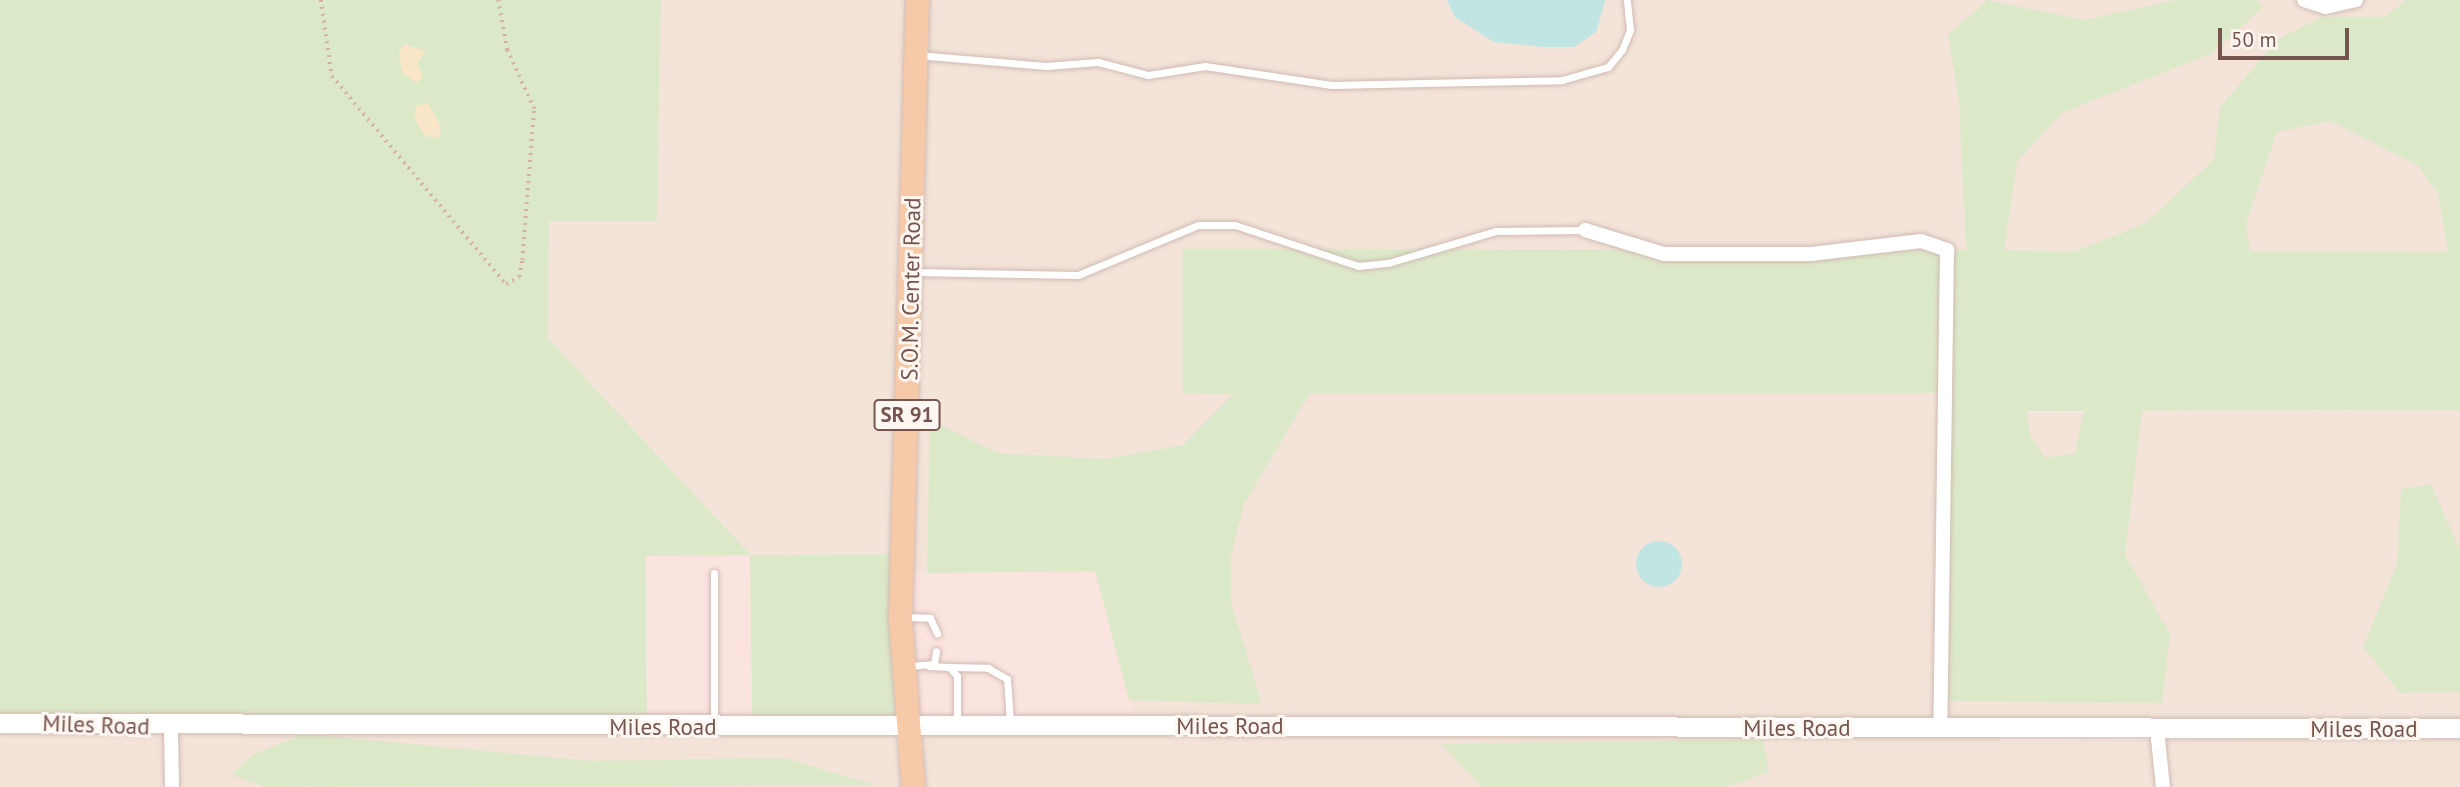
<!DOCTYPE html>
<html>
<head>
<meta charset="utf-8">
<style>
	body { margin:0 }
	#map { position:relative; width:2460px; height:787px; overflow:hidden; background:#fcf2eb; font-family:"PT Sans",sans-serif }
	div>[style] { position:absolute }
	.residential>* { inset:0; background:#f3e3d9 }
	.commercial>* { inset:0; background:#fbe3df }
	.green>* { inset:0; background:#dce9c9 }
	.sand>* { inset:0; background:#f9e5c8 }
	.water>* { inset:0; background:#c0e5e3 }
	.round { border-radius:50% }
	.path>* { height:3.5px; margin-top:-1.75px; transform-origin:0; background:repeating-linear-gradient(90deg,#d5b0a6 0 2px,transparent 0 7px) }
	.roads { filter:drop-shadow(0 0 2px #d0bbb3) drop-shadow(0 0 2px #d0bbb3) }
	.service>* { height:7px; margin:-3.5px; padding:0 3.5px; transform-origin:3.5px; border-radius:3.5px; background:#fff }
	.minor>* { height:14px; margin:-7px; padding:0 7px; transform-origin:7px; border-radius:7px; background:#fff }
	.secondary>* { height:19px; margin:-9.5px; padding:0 9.5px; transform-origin:9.5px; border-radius:9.5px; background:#fff }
	.primary>* { height:23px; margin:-11.5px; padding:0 11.5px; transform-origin:11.5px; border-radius:11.5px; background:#f6caa8 }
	span { translate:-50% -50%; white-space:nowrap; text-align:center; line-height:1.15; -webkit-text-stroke:6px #fef7f1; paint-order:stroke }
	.shield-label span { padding:2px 5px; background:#fef7f1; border:2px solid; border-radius:5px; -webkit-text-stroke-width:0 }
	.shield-label { font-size:21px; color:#76554f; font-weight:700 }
	.street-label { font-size:23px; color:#76554f }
	.scale { position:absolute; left:2218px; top:28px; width:131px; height:32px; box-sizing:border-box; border:4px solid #76554f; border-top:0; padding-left:9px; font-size:21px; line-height:24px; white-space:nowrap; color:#76554f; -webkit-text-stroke:5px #fef7f1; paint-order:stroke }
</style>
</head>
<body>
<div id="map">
	<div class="residential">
		<i style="clip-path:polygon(661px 0,2460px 0,2460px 253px,1947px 250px,1945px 412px,2460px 410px,2460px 728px,1998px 729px,2000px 741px,2460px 738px,2460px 787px,913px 787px,902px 554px,751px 555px,548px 338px,549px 220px,657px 221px)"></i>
		<i style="clip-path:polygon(895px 733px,903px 787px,0 787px,0 734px)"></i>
	</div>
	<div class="commercial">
		<i style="clip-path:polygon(646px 555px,751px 555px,752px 727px,647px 727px)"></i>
		<i style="clip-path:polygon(1095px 571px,1136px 726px,904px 727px,902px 573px)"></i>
	</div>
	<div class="green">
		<i style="clip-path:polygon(0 0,661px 0,657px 221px,549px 221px,548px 338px,751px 555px,903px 554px,904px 727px,752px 727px,750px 555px,646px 556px,647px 727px,0 724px)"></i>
		<i style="clip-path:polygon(evenodd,1987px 0,2084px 20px,2175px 0,2257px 0,2263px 7px,2211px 54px,2063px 112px,2017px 162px,2004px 250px,2075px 251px,2146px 223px,2214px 159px,2220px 107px,2277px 40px,2321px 17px,2384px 17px,2406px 0,2460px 0,2460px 410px,2142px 411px,2125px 555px,2170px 634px,2162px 703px,1941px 701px,1944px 393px,1310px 393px,1244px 504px,1231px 556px,1231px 602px,1262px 704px,1129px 700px,1095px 571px,927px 573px,930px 420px,997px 453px,1105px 459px,1183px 445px,1233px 394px,1183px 393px,1183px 249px,1966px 250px,1959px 102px,1948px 35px,1987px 0,2330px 121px,2417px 165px,2438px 193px,2448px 252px,2250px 251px,2246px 224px,2277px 132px,2330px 121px,1987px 0,2027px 411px,2084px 411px,2075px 453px,2046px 458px,2030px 435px,2027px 411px)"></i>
		<i style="clip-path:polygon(2431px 484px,2460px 550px,2460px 692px,2400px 693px,2363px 647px,2397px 565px,2401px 489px)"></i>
		<i style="clip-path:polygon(304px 734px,592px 761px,785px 758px,875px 785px,265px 787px,231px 774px,254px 754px)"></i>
		<i style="clip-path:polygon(1763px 739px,1769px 772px,1725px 787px,1482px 787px,1441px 744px)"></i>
	</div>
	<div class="sand">
		<i style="clip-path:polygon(404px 44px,426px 51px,417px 64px,423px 76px,417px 83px,402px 73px,399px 52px)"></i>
		<i style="clip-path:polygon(428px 103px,442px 128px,437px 139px,424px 135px,414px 117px,416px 106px)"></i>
	</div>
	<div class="water">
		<i style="clip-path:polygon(1447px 0,1605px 0,1605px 1px,1596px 32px,1574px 47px,1543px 47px,1494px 42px,1455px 17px)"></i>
		<i class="round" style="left:1636px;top:541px;width:46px;height:46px"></i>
	</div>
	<div class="path">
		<i style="left:321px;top:0;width:77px;rotate:81.8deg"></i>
		<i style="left:332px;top:76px;width:271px;rotate:50.1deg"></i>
		<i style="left:506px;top:284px;width:15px;rotate:-28deg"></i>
		<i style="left:519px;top:277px;width:17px;rotate:-80deg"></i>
		<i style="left:522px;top:260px;width:151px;rotate:-85.5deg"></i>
		<i style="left:534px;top:109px;width:65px;rotate:-114.6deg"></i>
		<i style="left:507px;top:50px;width:51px;rotate:-100.2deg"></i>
	</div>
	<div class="roads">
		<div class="service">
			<i style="left:917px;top:55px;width:129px;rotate:4.9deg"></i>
			<i style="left:1046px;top:66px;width:52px;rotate:-4.4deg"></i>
			<i style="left:1098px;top:62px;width:52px;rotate:14.6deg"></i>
			<i style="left:1148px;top:75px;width:58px;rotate:-9deg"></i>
			<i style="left:1205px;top:66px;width:128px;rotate:8.5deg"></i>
			<i style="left:1332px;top:85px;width:230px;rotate:-1.2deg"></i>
			<i style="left:1562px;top:80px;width:48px;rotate:-15.8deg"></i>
			<i style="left:1608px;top:67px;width:22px;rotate:-51deg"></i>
			<i style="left:1622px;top:50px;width:22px;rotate:-68deg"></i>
			<i style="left:1630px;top:30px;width:30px;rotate:-96deg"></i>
			<i style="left:912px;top:272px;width:166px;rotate:1deg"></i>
			<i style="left:1078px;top:275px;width:130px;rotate:-22.6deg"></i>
			<i style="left:1198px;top:225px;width:37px"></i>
			<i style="left:1235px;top:225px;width:130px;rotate:18.4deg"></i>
			<i style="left:1358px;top:266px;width:30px;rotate:-6deg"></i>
			<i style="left:1388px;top:263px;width:113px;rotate:-16.5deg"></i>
			<i style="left:1496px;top:231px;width:89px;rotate:-0.6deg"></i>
			<i style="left:714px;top:573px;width:150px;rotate:90deg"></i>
			<i style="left:905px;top:617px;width:25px;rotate:2deg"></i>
			<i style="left:930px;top:618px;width:17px;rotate:65deg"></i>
			<i style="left:907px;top:666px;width:27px;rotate:-4deg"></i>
			<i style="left:934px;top:664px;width:13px;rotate:-81deg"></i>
			<i style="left:929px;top:666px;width:20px;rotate:3deg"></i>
			<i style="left:949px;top:667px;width:12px;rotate:48deg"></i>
			<i style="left:957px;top:676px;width:47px;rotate:90deg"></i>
			<i style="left:949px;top:667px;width:39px;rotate:1deg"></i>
			<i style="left:988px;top:668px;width:22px;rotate:30deg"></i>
			<i style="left:1007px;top:679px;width:43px;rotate:86deg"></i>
		</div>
		<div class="minor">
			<i style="left:2304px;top:0;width:23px;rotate:18deg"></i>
			<i style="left:2326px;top:7px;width:31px;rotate:-13deg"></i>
			<i style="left:1585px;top:230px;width:83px;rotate:16.9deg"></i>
			<i style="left:1664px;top:254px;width:147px"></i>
			<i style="left:1811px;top:254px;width:111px;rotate:-6.7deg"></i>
			<i style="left:1921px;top:241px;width:28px;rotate:19deg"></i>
			<i style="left:1947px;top:250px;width:478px;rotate:90.8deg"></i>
			<i style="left:171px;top:728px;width:59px;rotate:89deg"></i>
			<i style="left:2157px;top:729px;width:58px;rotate:84.1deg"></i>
		</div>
		<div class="secondary">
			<i style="left:0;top:723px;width:2460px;rotate:0.12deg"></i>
		</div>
		<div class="primary">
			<i style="left:913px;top:787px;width:170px;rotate:-94.4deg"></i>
			<i style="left:900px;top:617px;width:617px;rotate:-88.42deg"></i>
		</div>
	</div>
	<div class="shield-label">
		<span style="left:907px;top:415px">SR 91</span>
	</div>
	<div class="street-label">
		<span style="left:911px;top:289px;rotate:-89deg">S.O.M. Center Road</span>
		<span style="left:96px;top:725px;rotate:2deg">Miles Road</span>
		<span style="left:1230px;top:726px">Miles Road</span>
		<span style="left:663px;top:727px">Miles Road</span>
		<span style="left:1797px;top:728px">Miles Road</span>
		<span style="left:2364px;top:729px">Miles Road</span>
	</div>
	<div class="scale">50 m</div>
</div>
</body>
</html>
